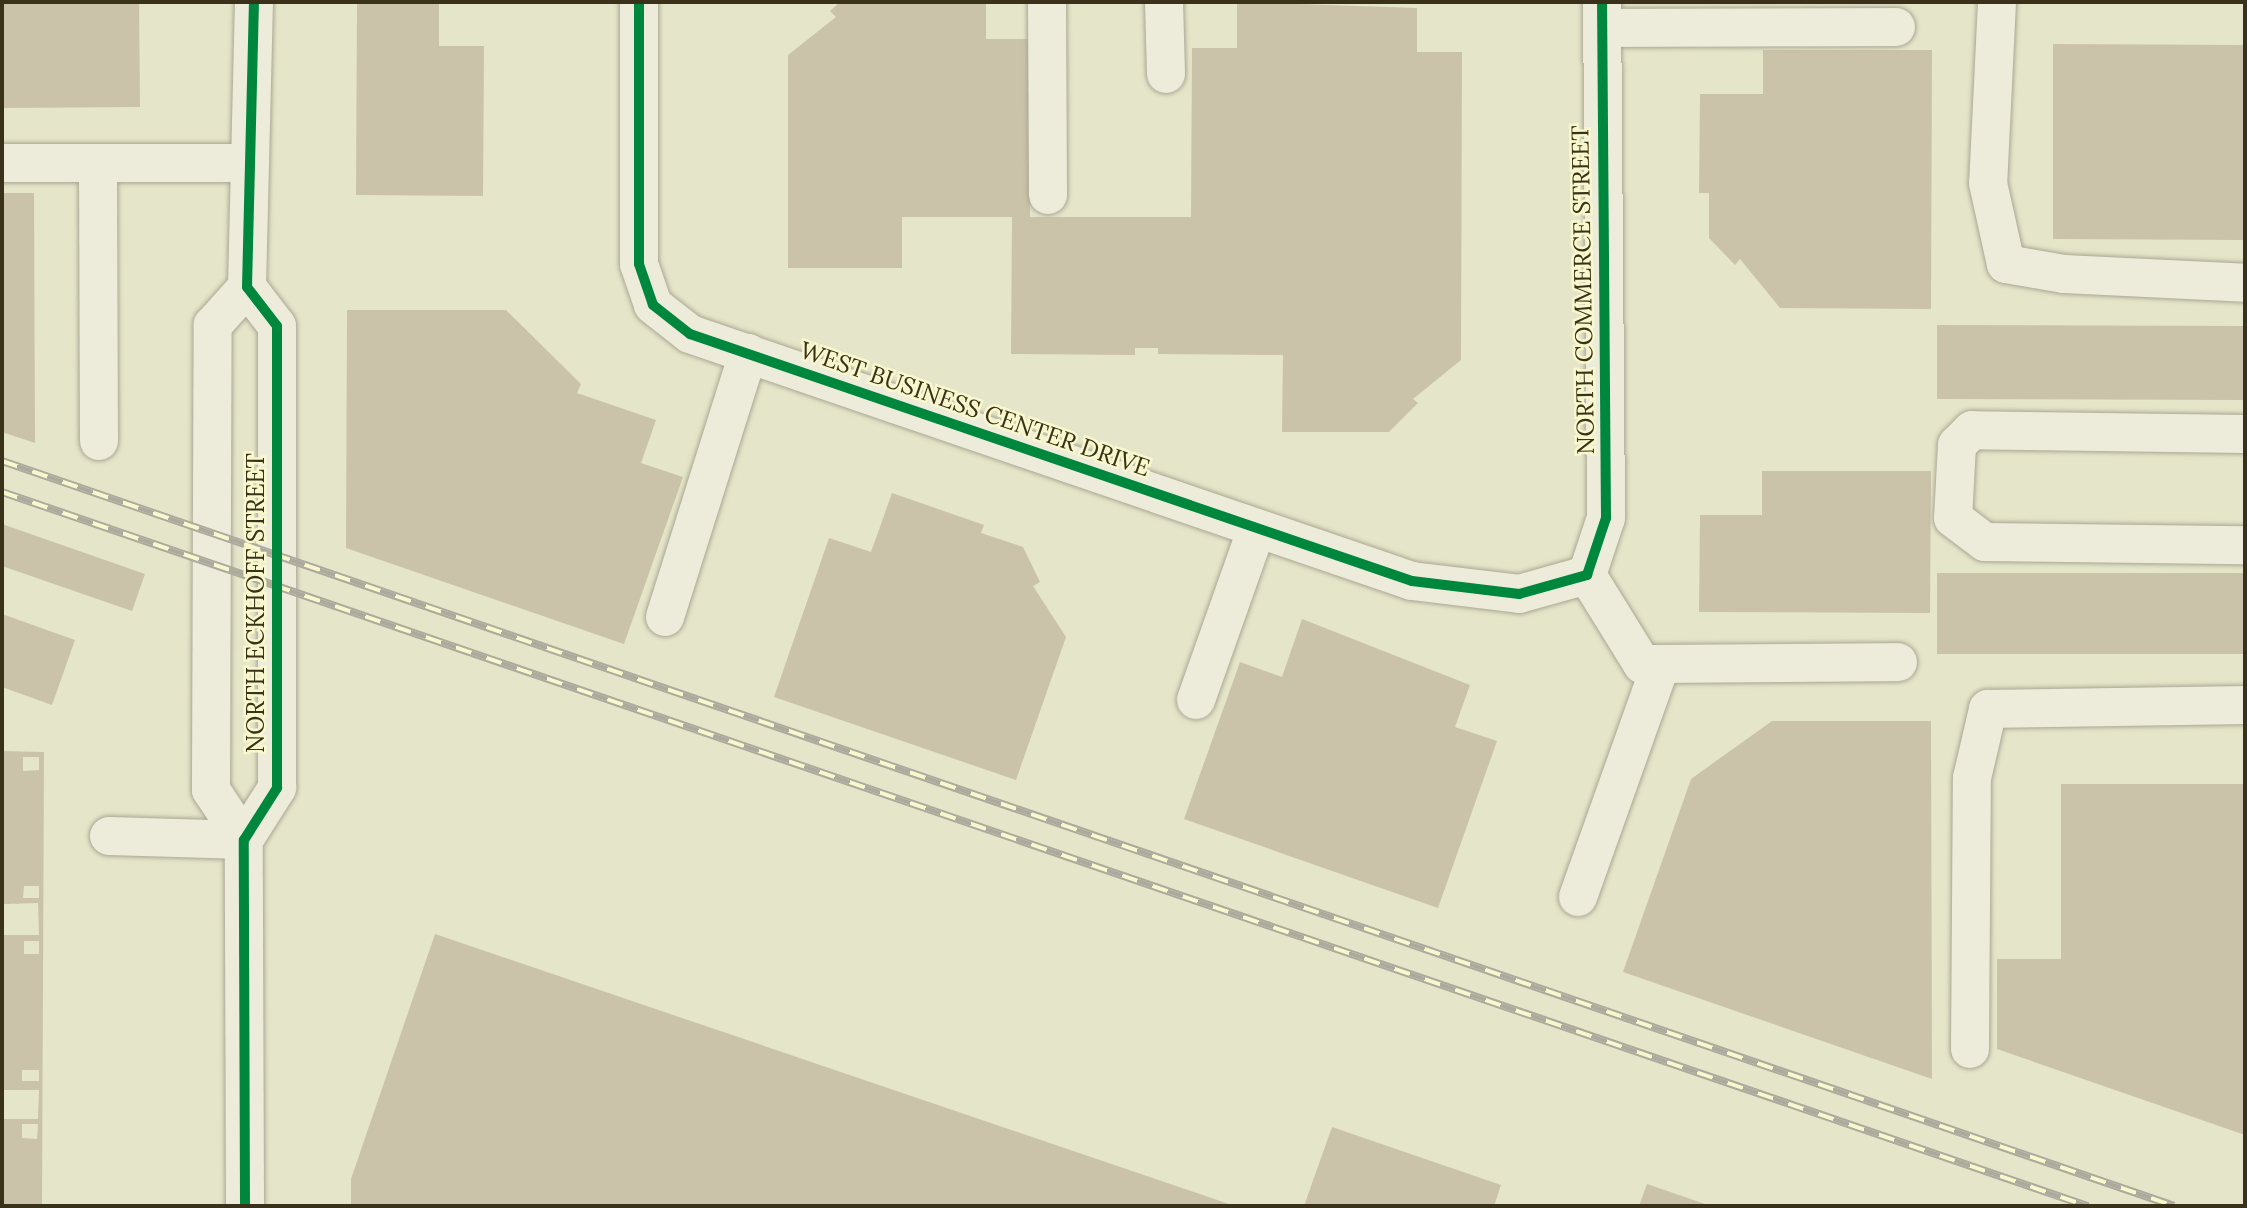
<!DOCTYPE html>
<html>
<head>
<meta charset="utf-8">
<style>
	body { margin:0 }
	#map { position:relative; width:2247px; height:1208px; overflow:hidden; background:#e5e5c9; font-family:Lora,serif }
	div>[style] { position:absolute }
	.building>* { inset:0; background:#cac3a9 }
	.roads { filter:drop-shadow(0 0 2px #aaa793) drop-shadow(0 0 2px #aaa793) }
	.minor>* { height:38px; margin:-19px; padding:0 19px; transform-origin:19px; border-radius:19px; background:#edecdb }
	.rail>* { height:8px; margin-top:-4px; transform-origin:0; background:repeating-linear-gradient(90deg,#f9f8cd 0 16px,#abaa9c 0 32px); box-sizing:border-box; border-block:2px solid #abaa9c }
	.cycleway>* { height:10px; margin:-5px; padding:0 5px; transform-origin:5px; border-radius:5px; background:#00873e }
	span { translate:-50% -50%; white-space:nowrap; text-align:center; line-height:1.15; -webkit-text-stroke:5px #f9f8cd; paint-order:stroke }
	.street-label { font-size:24px; color:#39311a }
	.frame { position:absolute; inset:0; border:4px solid #39311a; pointer-events:none }
</style>
</head>
<body>
<div id="map">
	<div class="building">
		<i style="clip-path:polygon(2px 2px,139px 2px,140px 107px,2px 108px)"></i>
		<i style="clip-path:polygon(357px 2px,439px 2px,439px 46px,484px 46px,483px 196px,356px 195px)"></i>
		<i style="clip-path:polygon(840px 2px,986px 2px,986px 39px,1030px 39px,1030px 217px,1191px 217px,1192px 48px,1237px 48px,1237px 2px,1417px 8px,1417px 52px,1462px 52px,1461px 360px,1413px 399px,1418px 403px,1389px 432px,1282px 432px,1283px 355px,1158px 354px,1158px 348px,1135px 348px,1135px 355px,1011px 354px,1012px 217px,902px 217px,902px 268px,788px 268px,788px 55px,836px 17px,830px 11px)"></i>
		<i style="clip-path:polygon(2053px 44px,2245px 45px,2245px 240px,2053px 239px)"></i>
		<i style="clip-path:polygon(1763px 50px,1932px 50px,1931px 309px,1780px 308px,1740px 259px,1735px 265px,1709px 238px,1709px 193px,1699px 193px,1700px 94px,1763px 94px)"></i>
		<i style="clip-path:polygon(2px 193px,34px 193px,35px 443px,2px 432px)"></i>
		<i style="clip-path:polygon(347px 310px,506px 310px,581px 384px,577px 393px,656px 420px,641px 463px,683px 477px,624px 644px,346px 548px)"></i>
		<i style="clip-path:polygon(1937px 325px,2245px 326px,2245px 400px,1937px 399px)"></i>
		<i style="clip-path:polygon(1762px 471px,1931px 471px,1930px 613px,1699px 612px,1700px 515px,1762px 515px)"></i>
		<i style="clip-path:polygon(892px 493px,984px 525px,981px 533px,1023px 547px,1040px 582px,1033px 586px,1066px 637px,1016px 780px,774px 697px,829px 538px,871px 552px)"></i>
		<i style="clip-path:polygon(2px 524px,145px 574px,132px 611px,2px 566px)"></i>
		<i style="clip-path:polygon(1937px 573px,2245px 573px,2245px 654px,1937px 654px)"></i>
		<i style="clip-path:polygon(2px 614px,75px 640px,52px 705px,2px 687px)"></i>
		<i style="clip-path:polygon(1302px 619px,1470px 685px,1455px 727px,1497px 741px,1438px 908px,1184px 819px,1240px 662px,1282px 677px)"></i>
		<i style="clip-path:polygon(1772px 721px,1931px 721px,1932px 1079px,1623px 972px,1691px 779px)"></i>
		<i style="clip-path:polygon(evenodd,2px 751px,44px 752px,42px 1206px,2px 1206px,2px 1119px,38px 1119px,39px 1090px,2px 1090px,2px 935px,39px 935px,38px 903px,2px 904px,2px 751px,23px 757px,39px 757px,39px 770px,23px 771px,23px 757px,2px 751px,24px 886px,39px 886px,39px 898px,23px 898px,24px 886px,2px 751px,24px 941px,39px 941px,39px 954px,24px 954px,24px 941px,2px 751px,22px 1070px,39px 1070px,39px 1081px,22px 1081px,22px 1070px,2px 751px,22px 1124px,38px 1124px,37px 1139px,22px 1138px,22px 1124px)"></i>
		<i style="clip-path:polygon(2061px 784px,2245px 784px,2245px 1135px,1997px 1049px,1997px 959px,2061px 959px)"></i>
		<i style="clip-path:polygon(435px 934px,1235px 1206px,351px 1206px,351px 1179px)"></i>
		<i style="clip-path:polygon(1332px 1127px,1501px 1185px,1494px 1206px,1304px 1206px)"></i>
		<i style="clip-path:polygon(1647px 1184px,1711px 1206px,1639px 1206px)"></i>
	</div>
	<div class="roads">
		<div class="minor">
			<i style="left:639px;top:2px;width:262px;rotate:90deg"></i>
			<i style="left:639px;top:264px;width:43px;rotate:71.1deg"></i>
			<i style="left:653px;top:305px;width:47px;rotate:38.1deg"></i>
			<i style="left:690px;top:334px;width:763px;rotate:18.89deg"></i>
			<i style="left:1412px;top:581px;width:108px;rotate:6.9deg"></i>
			<i style="left:1519px;top:594px;width:71px;rotate:-15.6deg"></i>
			<i style="left:1047px;top:2px;width:193px;rotate:89.7deg"></i>
			<i style="left:1164px;top:2px;width:72px;rotate:88.4deg"></i>
			<i style="left:1997px;top:2px;width:181px;rotate:92.8deg"></i>
			<i style="left:1988px;top:183px;width:83px;rotate:77.5deg"></i>
			<i style="left:2006px;top:264px;width:59px;rotate:9.8deg"></i>
			<i style="left:2064px;top:274px;width:181px;rotate:2.8deg"></i>
			<i style="left:1602px;top:28px;width:294px;rotate:-0.2deg"></i>
			<i style="left:2px;top:163px;width:248px"></i>
			<i style="left:98px;top:163px;width:278px;rotate:89.8deg"></i>
			<i style="left:2245px;top:434px;width:273px;rotate:-179.2deg"></i>
			<i style="left:1972px;top:430px;width:21px;rotate:135deg"></i>
			<i style="left:1957px;top:445px;width:73px;rotate:93.1deg"></i>
			<i style="left:1953px;top:518px;width:40px;rotate:37deg"></i>
			<i style="left:1985px;top:542px;width:260px;rotate:0.7deg"></i>
			<i style="left:1587px;top:575px;width:60px;rotate:-71.6deg"></i>
			<i style="left:1606px;top:518px;width:516px;rotate:-90.44deg"></i>
			<i style="left:1587px;top:575px;width:105px;rotate:58.3deg"></i>
			<i style="left:1642px;top:664px;width:256px;rotate:-0.4deg"></i>
			<i style="left:665px;top:617px;width:277px;rotate:-72.5deg"></i>
			<i style="left:1196px;top:700px;width:182px;rotate:-70.5deg"></i>
			<i style="left:109px;top:836px;width:135px;rotate:1.7deg"></i>
			<i style="left:244px;top:840px;width:60px;rotate:-123.4deg"></i>
			<i style="left:211px;top:790px;width:465px;rotate:-89.8deg"></i>
			<i style="left:213px;top:325px;width:51px;rotate:-48.2deg"></i>
			<i style="left:1578px;top:897px;width:247px;rotate:-70.4deg"></i>
			<i style="left:1970px;top:1049px;width:271px;rotate:-89.6deg"></i>
			<i style="left:1972px;top:778px;width:71px;rotate:-76.9deg"></i>
			<i style="left:1988px;top:709px;width:257px;rotate:-0.9deg"></i>
			<i style="left:245px;top:1206px;width:366px;rotate:-90.2deg"></i>
			<i style="left:244px;top:840px;width:62px;rotate:-57.6deg"></i>
			<i style="left:277px;top:788px;width:462px;rotate:-90deg"></i>
			<i style="left:277px;top:326px;width:49px;rotate:-127.6deg"></i>
			<i style="left:247px;top:287px;width:285px;rotate:-88.6deg"></i>
		</div>
	</div>
	<div class="rail">
		<i style="left:2px;top:461px;width:2296px;rotate:18.93deg"></i>
		<i style="left:2px;top:492px;width:2205px;rotate:18.9deg"></i>
	</div>
	<div class="cycleway">
		<i style="left:639px;top:2px;width:262px;rotate:90deg"></i>
		<i style="left:639px;top:264px;width:43px;rotate:71.1deg"></i>
		<i style="left:653px;top:305px;width:47px;rotate:38.1deg"></i>
		<i style="left:690px;top:334px;width:763px;rotate:18.89deg"></i>
		<i style="left:1412px;top:581px;width:108px;rotate:6.9deg"></i>
		<i style="left:1519px;top:594px;width:71px;rotate:-15.6deg"></i>
		<i style="left:1587px;top:575px;width:60px;rotate:-71.6deg"></i>
		<i style="left:1606px;top:518px;width:516px;rotate:-90.44deg"></i>
		<i style="left:245px;top:1206px;width:366px;rotate:-90.2deg"></i>
		<i style="left:244px;top:840px;width:62px;rotate:-57.6deg"></i>
		<i style="left:277px;top:788px;width:462px;rotate:-90deg"></i>
		<i style="left:277px;top:326px;width:49px;rotate:-127.6deg"></i>
		<i style="left:247px;top:287px;width:285px;rotate:-88.6deg"></i>
	</div>
	<div class="street-label">
		<span style="left:1583px;top:290px;rotate:-91deg">NORTH COMMERCE STREET</span>
		<span style="left:975px;top:409px;rotate:19deg">WEST BUSINESS CENTER DRIVE</span>
		<span style="left:256px;top:603px;rotate:-90deg">NORTH ECKHOFF STREET</span>
	</div>
	<div class="frame"></div>
</div>
</body>
</html>
